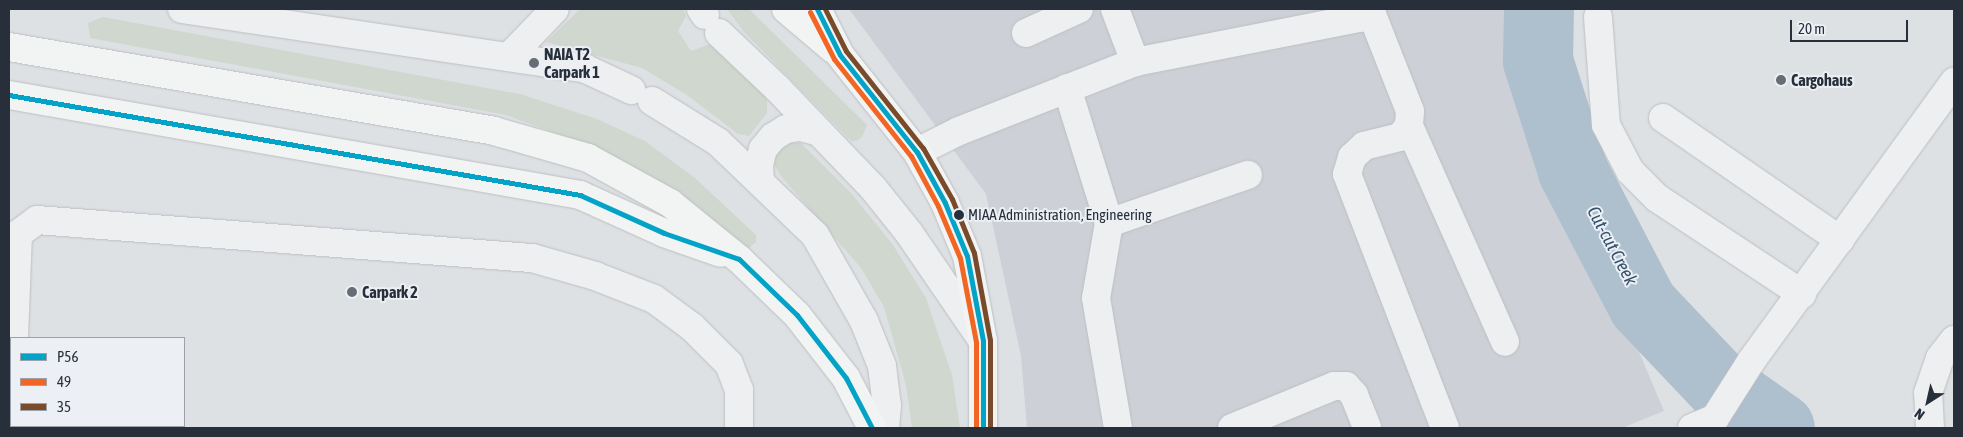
<!DOCTYPE html>
<html>
<head>
<meta charset="utf-8">
<style>
	body { margin:0 }
	#map { position:relative; width:1963px; height:437px; overflow:hidden; background:#dee1e4; font-family:"Asap Condensed",sans-serif }
	div>[style] { position:absolute }
	.built>* { inset:0; background:#cdd1d7 }
	.green>* { inset:0; background:#cfd7cf }
	.river>* { height:70px; margin:-35px; padding:0 35px; transform-origin:35px; border-radius:35px; background:#aebfce }
	.roads { filter:drop-shadow(0 0 1px #bcbfc2) drop-shadow(0 0 1px #bcbfc2) }
	.minor>* { height:28px; margin:-14px; padding:0 14px; transform-origin:14px; border-radius:14px; background:#eeeff0 }
	.major>* { height:28px; margin:-14px; padding:0 14px; transform-origin:14px; border-radius:14px; background:#f2f4f4 }
	.bus-1>* { height:5px; margin:-2.5px; padding:0 2.5px; transform-origin:2.5px; border-radius:2.5px; background:#02a3c7 }
	.bus-2>* { height:5px; margin:-2.5px; padding:0 2.5px; transform-origin:2.5px; border-radius:2.5px; background:#f26522 }
	.bus-3>* { height:5px; margin:-2.5px; padding:0 2.5px; transform-origin:2.5px; border-radius:2.5px; background:#7a4b2a }
	.dots>* { width:14px; height:14px; translate:-50% -50%; box-sizing:border-box; border:2px solid #eceff4; border-radius:50% }
	span { translate:-50% -50%; white-space:nowrap; text-align:center; line-height:1.15; -webkit-text-stroke:4px #eceff4; paint-order:stroke }
	.bus-label { font-size:15px; color:#272f3b }
	.left { translate:0 -50%; text-align:left }
	.poi-label { font-size:16px; color:#272f3b; font-weight:700 }
	.water-label { font-size:18px; color:#33506d; font-style:italic }
	.frame { position:absolute; inset:0; border:10px solid #272f3b; pointer-events:none }
	.legend { position:absolute; left:10px; top:337px; width:175px; height:90px; box-sizing:border-box; background:#eceff4; border:1px solid #9da2aa; margin:0; padding:6px 9px; list-style:none; font-size:15px; color:#272f3b }
	.legend li { display:flex; align-items:center; gap:10px; height:25px }
	.legend b { width:25px; border:1px solid #9da2aa }
	.north { position:absolute; left:1903px; top:377px; width:50px; height:50px; -webkit-text-stroke:4px #eceff4; paint-order:stroke; rotate:215deg; font-size:14px; font-weight:700; line-height:20px; text-align:center; color:#272f3b }
	.north::after { content:''; display:block; margin:auto; width:18px; height:22px; background:#272f3b; clip-path:polygon(50% 0,100% 100%,50% 72%,0 100%) }
	.scale { position:absolute; left:1790px; top:20px; width:118px; height:22px; box-sizing:border-box; border:2px solid #272f3b; border-top:0; padding-left:6px; font-size:15px; line-height:18px; white-space:nowrap; color:#272f3b; -webkit-text-stroke:4px #eceff4; paint-order:stroke }
</style>
</head>
<body>
<div id="map">
	<div class="built">
		<i style="clip-path:polygon(849px 9px,1518px 9px,1513px 54px,1664px 411px,1622px 428px,1027px 428px,1021px 356px,986px 194px)"></i>
	</div>
	<div class="green">
		<i style="clip-path:polygon(580px 9px,683px 9px,686px 16px,678px 31px,691px 51px,716px 42px,760px 89px,767px 100px,767px 113px,749px 136px,738px 134px,687px 95px,642px 68px,546px 42px)"></i>
		<i style="clip-path:polygon(727px 9px,749px 9px,867px 125px,862px 137px,856px 141px,851px 141px,744px 32px)"></i>
		<i style="clip-path:polygon(103px 17px,520px 94px,597px 119px,645px 141px,695px 178px,756px 235px,756px 242px,747px 249px,585px 144px,506px 115px,90px 38px,88px 23px)"></i>
		<i style="clip-path:polygon(785px 143px,801px 143px,852px 194px,893px 245px,926px 298px,952px 375px,960px 428px,912px 428px,906px 385px,884px 307px,861px 268px,780px 175px,773px 162px,776px 151px)"></i>
	</div>
	<div class="river">
		<i style="left:1539px;top:9px;width:52px;rotate:91.1deg"></i>
		<i style="left:1538px;top:61px;width:115px;rotate:72.3deg"></i>
		<i style="left:1573px;top:171px;width:151px;rotate:62.4deg"></i>
		<i style="left:1643px;top:305px;width:112px;rotate:46.5deg"></i>
		<i style="left:1720px;top:386px;width:73px;rotate:35deg"></i>
	</div>
	<div class="roads">
		<div class="minor">
			<i style="left:182px;top:9px;width:408px;rotate:8.4deg"></i>
			<i style="left:586px;top:69px;width:50px;rotate:25deg"></i>
			<i style="left:701px;top:9px;width:7px;rotate:56deg"></i>
			<i style="left:1115px;top:9px;width:57px;rotate:69.3deg"></i>
			<i style="left:1371px;top:12px;width:106px;rotate:68.5deg"></i>
			<i style="left:1410px;top:111px;width:15px;rotate:94deg"></i>
			<i style="left:1409px;top:126px;width:14px;rotate:129deg"></i>
			<i style="left:1400px;top:137px;width:37px;rotate:166deg"></i>
			<i style="left:1364px;top:146px;width:16px;rotate:137deg"></i>
			<i style="left:1352px;top:157px;width:18px;rotate:106deg"></i>
			<i style="left:1347px;top:174px;width:272px;rotate:68.9deg"></i>
			<i style="left:1598px;top:17px;width:108px;rotate:85.8deg"></i>
			<i style="left:1606px;top:125px;width:52px;rotate:62.4deg"></i>
			<i style="left:1630px;top:171px;width:38px;rotate:45deg"></i>
			<i style="left:1657px;top:198px;width:174px;rotate:33.5deg"></i>
			<i style="left:719px;top:33px;width:81px;rotate:43.5deg"></i>
			<i style="left:778px;top:89px;width:137px;rotate:46.2deg"></i>
			<i style="left:873px;top:188px;width:58px;rotate:51.3deg"></i>
			<i style="left:909px;top:233px;width:131px;rotate:55.6deg"></i>
			<i style="left:1026px;top:33px;width:58px;rotate:-24.4deg"></i>
			<i style="left:509px;top:57px;width:66px;rotate:-46.2deg"></i>
			<i style="left:1067px;top:88px;width:141px;rotate:72.7deg"></i>
			<i style="left:1109px;top:223px;width:76px;rotate:99.8deg"></i>
			<i style="left:1096px;top:298px;width:132px;rotate:80.4deg"></i>
			<i style="left:652px;top:101px;width:78px;rotate:31.8deg"></i>
			<i style="left:718px;top:142px;width:134px;rotate:43.8deg"></i>
			<i style="left:815px;top:235px;width:99px;rotate:60.3deg"></i>
			<i style="left:864px;top:321px;width:48px;rotate:68.2deg"></i>
			<i style="left:882px;top:366px;width:39px;rotate:83deg"></i>
			<i style="left:887px;top:405px;width:23px;rotate:95deg"></i>
			<i style="left:1663px;top:118px;width:215px;rotate:34.6deg"></i>
			<i style="left:1409px;top:126px;width:236px;rotate:66deg"></i>
			<i style="left:917px;top:152px;width:47px;rotate:-26.6deg"></i>
			<i style="left:959px;top:131px;width:189px;rotate:-21.4deg"></i>
			<i style="left:1135px;top:62px;width:228px;rotate:-11.1deg"></i>
			<i style="left:1359px;top:18px;width:16px;rotate:-35deg"></i>
			<i style="left:760px;top:180px;width:15px;rotate:-94deg"></i>
			<i style="left:759px;top:165px;width:16px;rotate:-76deg"></i>
			<i style="left:763px;top:149px;width:16px;rotate:-50deg"></i>
			<i style="left:773px;top:137px;width:15px;rotate:-32deg"></i>
			<i style="left:786px;top:129px;width:15px;rotate:-8deg"></i>
			<i style="left:801px;top:127px;width:16px;rotate:15deg"></i>
			<i style="left:1109px;top:223px;width:147px;rotate:-19.1deg"></i>
			<i style="left:14px;top:338px;width:104px;rotate:-87.8deg"></i>
			<i style="left:18px;top:234px;width:24px;rotate:-36deg"></i>
			<i style="left:37px;top:220px;width:496px;rotate:4.4deg"></i>
			<i style="left:532px;top:258px;width:66px;rotate:15.9deg"></i>
			<i style="left:595px;top:276px;width:63px;rotate:21.3deg"></i>
			<i style="left:654px;top:299px;width:47px;rotate:36.4deg"></i>
			<i style="left:692px;top:327px;width:52px;rotate:45deg"></i>
			<i style="left:729px;top:364px;width:28px;rotate:69deg"></i>
			<i style="left:739px;top:390px;width:38px;rotate:90deg"></i>
			<i style="left:12px;top:428px;width:2px;rotate:-90deg"></i>
			<i style="left:1232px;top:428px;width:110px;rotate:-22.4deg"></i>
			<i style="left:1334px;top:386px;width:12px"></i>
			<i style="left:1346px;top:386px;width:12px;rotate:48deg"></i>
			<i style="left:1354px;top:395px;width:35px;rotate:68deg"></i>
			<i style="left:1692px;top:428px;width:25px;rotate:-23deg"></i>
			<i style="left:1715px;top:418px;width:69px;rotate:-57.5deg"></i>
			<i style="left:1752px;top:360px;width:344px;rotate:-54deg"></i>
			<i style="left:1930px;top:428px;width:35px;rotate:-93deg"></i>
			<i style="left:1928px;top:393px;width:37px;rotate:-71deg"></i>
			<i style="left:1940px;top:358px;width:23px;rotate:-52deg"></i>
		</div>
		<div class="major">
			<i style="left:786px;top:9px;width:62px;rotate:40.4deg"></i>
			<i style="left:817px;top:9px;width:51px;rotate:63.4deg"></i>
			<i style="left:840px;top:55px;width:124px;rotate:51.6deg"></i>
			<i style="left:917px;top:152px;width:58px;rotate:61.2deg"></i>
			<i style="left:945px;top:203px;width:57px;rotate:67.5deg"></i>
			<i style="left:967px;top:256px;width:86px;rotate:79.3deg"></i>
			<i style="left:983px;top:341px;width:87px;rotate:90deg"></i>
			<i style="left:9px;top:47px;width:492px;rotate:9.8deg"></i>
			<i style="left:494px;top:131px;width:98px;rotate:16deg"></i>
			<i style="left:588px;top:158px;width:94px;rotate:28.8deg"></i>
			<i style="left:670px;top:203px;width:89px;rotate:39.1deg"></i>
			<i style="left:739px;top:259px;width:81px;rotate:44deg"></i>
			<i style="left:797px;top:315px;width:80px;rotate:52.1deg"></i>
			<i style="left:846px;top:378px;width:56px;rotate:62.5deg"></i>
			<i style="left:9px;top:95px;width:580px;rotate:9.93deg"></i>
			<i style="left:580px;top:195px;width:92px;rotate:24.3deg"></i>
			<i style="left:664px;top:233px;width:60px;rotate:19.3deg"></i>
		</div>
	</div>
	<div class="bus-1">
		<i style="left:817px;top:9px;width:51px;rotate:63.4deg"></i>
		<i style="left:840px;top:55px;width:124px;rotate:51.6deg"></i>
		<i style="left:917px;top:152px;width:58px;rotate:61.2deg"></i>
		<i style="left:945px;top:203px;width:57px;rotate:67.5deg"></i>
		<i style="left:967px;top:256px;width:86px;rotate:79.3deg"></i>
		<i style="left:983px;top:341px;width:87px;rotate:90deg"></i>
		<i style="left:9px;top:95px;width:580px;rotate:9.93deg"></i>
		<i style="left:580px;top:195px;width:92px;rotate:24.3deg"></i>
		<i style="left:664px;top:233px;width:79px;rotate:19.1deg"></i>
		<i style="left:739px;top:259px;width:81px;rotate:44deg"></i>
		<i style="left:797px;top:315px;width:80px;rotate:52.1deg"></i>
		<i style="left:846px;top:378px;width:56px;rotate:62.5deg"></i>
	</div>
	<div class="bus-2">
		<i style="left:810px;top:12px;width:53px;rotate:62.9deg"></i>
		<i style="left:834px;top:59px;width:124px;rotate:51.6deg"></i>
		<i style="left:911px;top:156px;width:57px;rotate:61.6deg"></i>
		<i style="left:938px;top:206px;width:56px;rotate:67.1deg"></i>
		<i style="left:960px;top:258px;width:86px;rotate:79.2deg"></i>
		<i style="left:976px;top:342px;width:86px;rotate:90deg"></i>
	</div>
	<div class="bus-3">
		<i style="left:825px;top:9px;width:47px;rotate:63.4deg"></i>
		<i style="left:846px;top:51px;width:124px;rotate:51.6deg"></i>
		<i style="left:923px;top:148px;width:59px;rotate:60.4deg"></i>
		<i style="left:952px;top:199px;width:58px;rotate:67.8deg"></i>
		<i style="left:974px;top:253px;width:88px;rotate:79.6deg"></i>
		<i style="left:990px;top:340px;width:88px;rotate:90deg"></i>
	</div>
	<div class="dots">
		<i style="left:534px;top:63px;background:#676d76"></i>
		<i style="left:1781px;top:80px;background:#676d76"></i>
		<i style="left:959px;top:215px;background:#272f3b"></i>
		<i style="left:352px;top:292px;background:#676d76"></i>
	</div>
	<div class="bus-label">
		<span class="left" style="left:968px;top:215px">MIAA Administration, Engineering</span>
	</div>
	<div class="poi-label">
		<span class="left" style="left:544px;top:63px">NAIA T2<br>Carpark 1</span>
		<span class="left" style="left:1791px;top:80px">Cargohaus</span>
		<span class="left" style="left:362px;top:292px">Carpark 2</span>
	</div>
	<div class="water-label">
		<span style="left:1612px;top:246px;rotate:62deg">Cut-cut Creek</span>
	</div>
	<div class="frame"></div>
	<ul class="legend">
	<li><b style="height:6px;background:#02a3c7"></b>P56</li>
	<li><b style="height:6px;background:#f26522"></b>49</li>
	<li><b style="height:6px;background:#7a4b2a"></b>35</li>
	</ul>
	<div class="north">N</div>
	<div class="scale">20 m</div>
</div>
</body>
</html>
